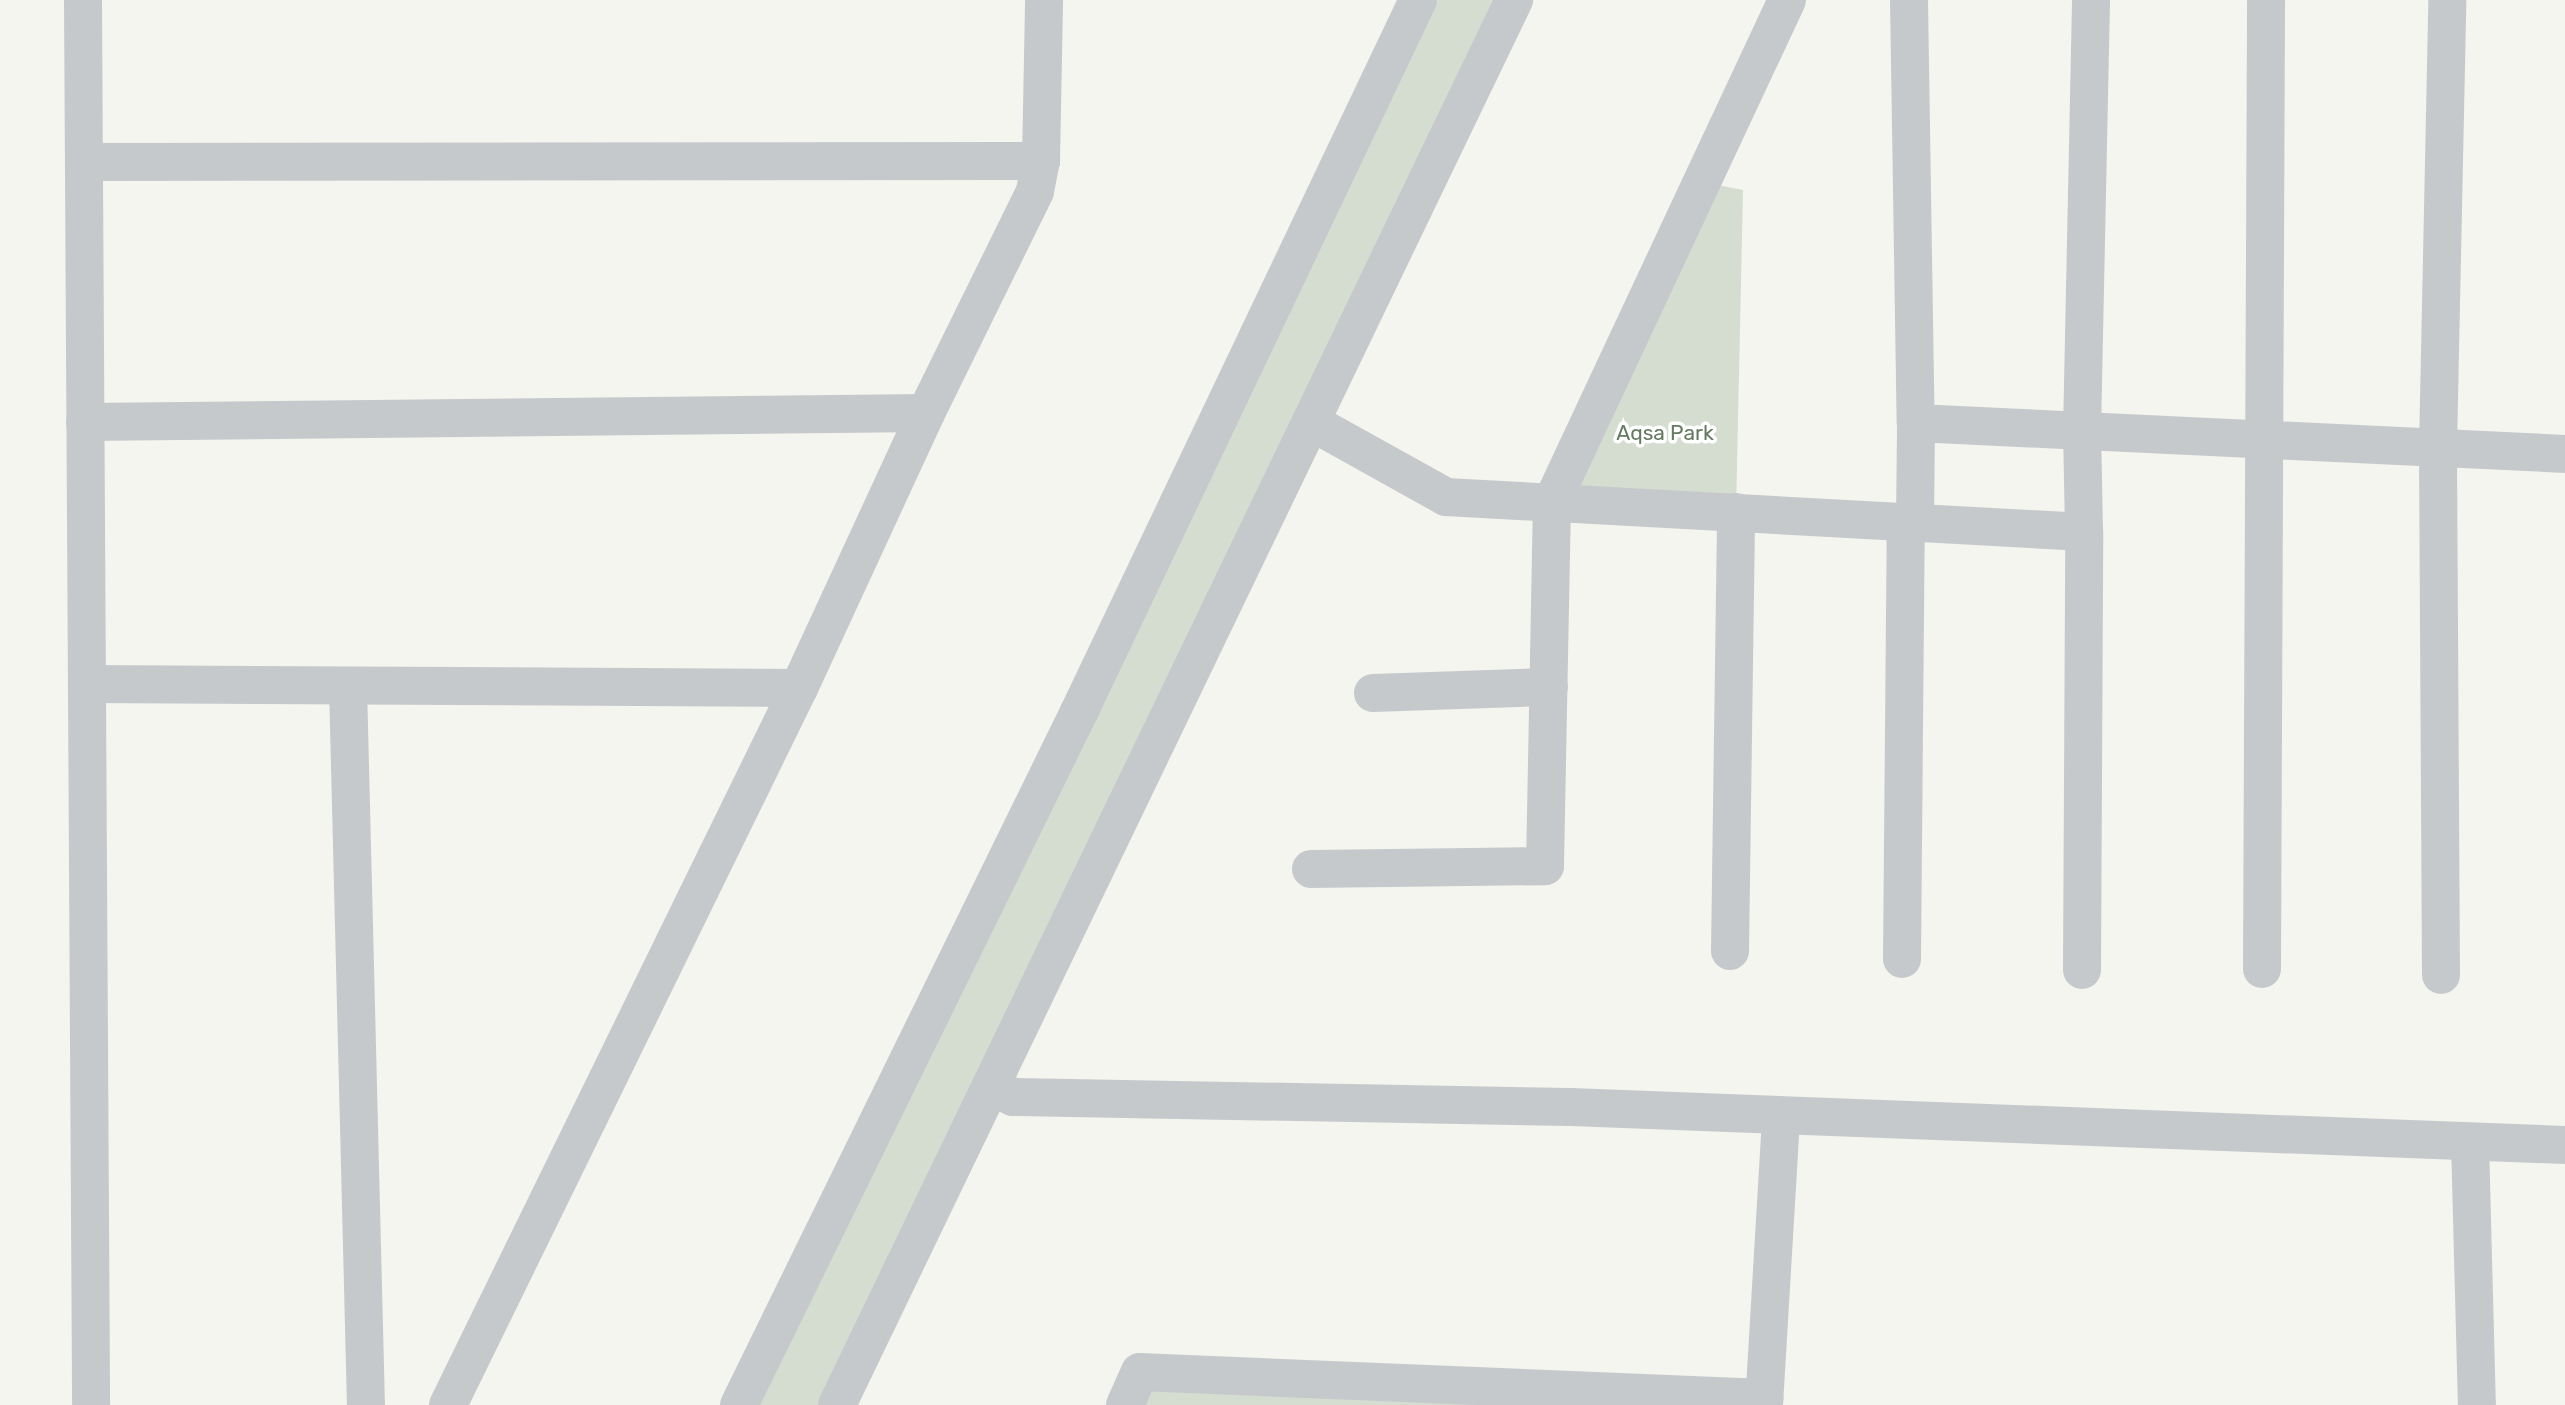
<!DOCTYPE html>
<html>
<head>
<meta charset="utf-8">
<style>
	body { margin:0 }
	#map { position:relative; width:2565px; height:1405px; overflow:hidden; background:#f5f5ef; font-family:Rubik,sans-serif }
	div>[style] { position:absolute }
	.green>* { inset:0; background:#d5dcd0 }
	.minor>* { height:38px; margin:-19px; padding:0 19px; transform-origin:19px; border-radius:19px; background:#c6c9cc }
	.tertiary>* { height:38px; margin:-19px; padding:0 19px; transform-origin:19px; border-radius:19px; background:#c6c9cc }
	span { translate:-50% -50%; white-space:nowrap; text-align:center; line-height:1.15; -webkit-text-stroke:7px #fff; paint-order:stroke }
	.park-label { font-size:21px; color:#657a60 }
</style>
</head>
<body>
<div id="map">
	<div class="green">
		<i style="clip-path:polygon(1438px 0,1500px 0,980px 1082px,818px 1405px,758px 1405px)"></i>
		<i style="clip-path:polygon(1702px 182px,1743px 190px,1736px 512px,1552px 502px)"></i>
		<i style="clip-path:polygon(1140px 1372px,1764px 1405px,1125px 1405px)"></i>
	</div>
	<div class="minor">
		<i style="left:83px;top:0;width:1405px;rotate:89.67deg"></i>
		<i style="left:1909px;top:0;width:423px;rotate:89.1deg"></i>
		<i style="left:84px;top:162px;width:957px;rotate:-0.06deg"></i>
		<i style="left:85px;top:422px;width:841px;rotate:-0.61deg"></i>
		<i style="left:1313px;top:423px;width:152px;rotate:29.1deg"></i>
		<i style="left:1446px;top:497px;width:639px;rotate:3.14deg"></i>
		<i style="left:2084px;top:532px;width:100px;rotate:-91.1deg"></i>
		<i style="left:2082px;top:432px;width:432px;rotate:-88.8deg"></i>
		<i style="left:1915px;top:522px;width:99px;rotate:-89.4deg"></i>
		<i style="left:1916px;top:423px;width:650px;rotate:2.73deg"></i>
		<i style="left:87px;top:684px;width:712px;rotate:0.32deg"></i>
		<i style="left:348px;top:686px;width:719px;rotate:88.57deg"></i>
		<i style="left:1373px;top:693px;width:176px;rotate:-2deg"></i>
		<i style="left:1311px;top:869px;width:234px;rotate:-0.7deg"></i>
		<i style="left:1545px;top:866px;width:364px;rotate:-88.9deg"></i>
		<i style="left:1552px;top:502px;width:554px;rotate:-64.91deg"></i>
		<i style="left:1730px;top:951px;width:439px;rotate:-89.2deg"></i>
		<i style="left:1902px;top:959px;width:437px;rotate:-89.5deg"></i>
		<i style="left:2262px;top:969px;width:969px;rotate:-89.76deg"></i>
		<i style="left:2082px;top:970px;width:438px;rotate:-89.7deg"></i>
		<i style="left:2441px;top:975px;width:527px;rotate:-90.33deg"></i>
		<i style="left:2438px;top:448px;width:448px;rotate:-88.8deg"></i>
		<i style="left:992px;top:1087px;width:23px;rotate:25deg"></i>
		<i style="left:1013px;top:1097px;width:558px;rotate:1.03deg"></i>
		<i style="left:1571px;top:1107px;width:995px;rotate:2.19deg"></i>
		<i style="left:2470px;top:1142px;width:263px;rotate:88.5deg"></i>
		<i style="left:448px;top:1405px;width:798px;rotate:-63.92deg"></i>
		<i style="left:799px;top:688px;width:303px;rotate:-65.2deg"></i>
		<i style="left:926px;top:413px;width:247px;rotate:-63.8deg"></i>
		<i style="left:1035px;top:191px;width:31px;rotate:-79deg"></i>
		<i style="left:1041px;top:161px;width:161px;rotate:-88.9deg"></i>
		<i style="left:1125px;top:1405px;width:36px;rotate:-66deg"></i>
		<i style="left:1140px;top:1372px;width:625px;rotate:2.39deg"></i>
		<i style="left:1764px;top:1405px;width:290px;rotate:-86.6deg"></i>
	</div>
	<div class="tertiary">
		<i style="left:739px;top:1405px;width:772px;rotate:-63.87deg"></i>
		<i style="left:1079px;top:712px;width:789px;rotate:-64.54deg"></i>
		<i style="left:837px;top:1405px;width:1560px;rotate:-64.27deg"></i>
	</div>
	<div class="park-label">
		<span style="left:1665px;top:433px">Aqsa Park</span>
	</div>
</div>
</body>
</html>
